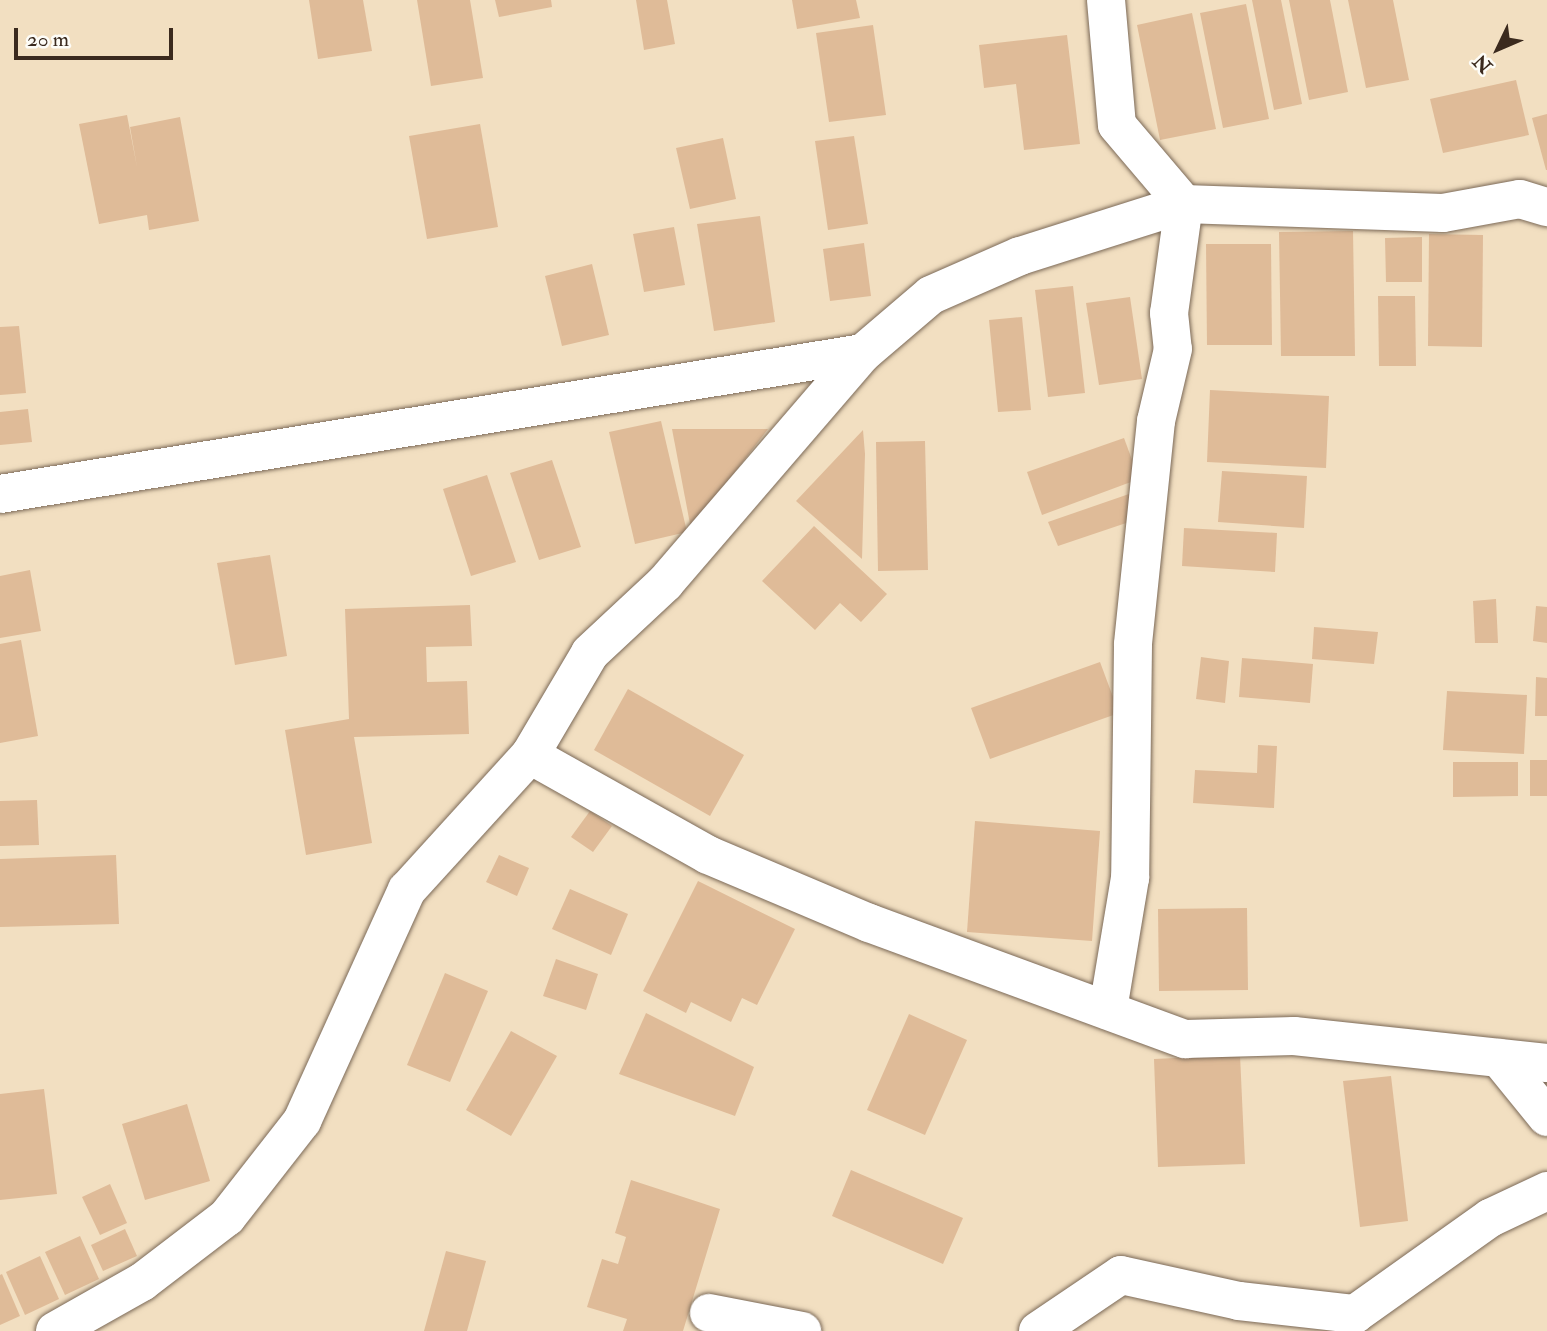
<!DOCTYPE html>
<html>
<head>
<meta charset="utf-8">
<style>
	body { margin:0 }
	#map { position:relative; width:1547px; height:1331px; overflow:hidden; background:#f2dfc1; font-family:"IM FELL Double Pica",serif }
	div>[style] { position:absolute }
	.building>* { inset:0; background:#dfbb98 }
	.roads { filter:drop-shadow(0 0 2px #7b6957) drop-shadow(0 0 2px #7b6957) }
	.street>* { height:38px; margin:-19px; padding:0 19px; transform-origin:19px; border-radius:19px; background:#fff }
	span { translate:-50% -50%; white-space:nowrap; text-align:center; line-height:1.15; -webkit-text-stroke:7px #fdfcf7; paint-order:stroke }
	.north { position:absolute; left:1463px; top:14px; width:70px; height:70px; -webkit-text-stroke:5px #fdfcf7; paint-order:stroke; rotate:226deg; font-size:19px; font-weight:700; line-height:28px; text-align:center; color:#3b2a1e }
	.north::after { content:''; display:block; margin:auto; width:24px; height:32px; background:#3b2a1e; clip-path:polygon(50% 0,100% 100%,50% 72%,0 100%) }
	.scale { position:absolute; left:14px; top:28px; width:159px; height:32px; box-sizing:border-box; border:4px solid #3b2a1e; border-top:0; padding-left:9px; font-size:21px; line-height:24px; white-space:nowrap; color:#3b2a1e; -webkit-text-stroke:5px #fdfcf7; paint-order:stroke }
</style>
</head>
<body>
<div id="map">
	<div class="building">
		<i style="clip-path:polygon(309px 0,363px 0,372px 51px,318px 59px)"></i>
		<i style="clip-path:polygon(417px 0,470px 0,483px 78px,431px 86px)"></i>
		<i style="clip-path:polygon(495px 0,551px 0,552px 7px,499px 17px)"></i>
		<i style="clip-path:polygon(636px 0,667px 0,675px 44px,644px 50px)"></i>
		<i style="clip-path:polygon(792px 0,856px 0,860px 18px,797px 29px)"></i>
		<i style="clip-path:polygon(1252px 0,1281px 0,1302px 104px,1274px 110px)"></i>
		<i style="clip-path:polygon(1289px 0,1330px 0,1348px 92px,1309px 100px)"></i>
		<i style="clip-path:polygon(1348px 0,1393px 0,1409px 80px,1366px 88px)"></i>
		<i style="clip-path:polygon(1246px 4px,1269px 119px,1223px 128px,1200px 13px)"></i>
		<i style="clip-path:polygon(1192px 13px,1216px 129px,1160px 140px,1137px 25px)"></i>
		<i style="clip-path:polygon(873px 25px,886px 115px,829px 122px,816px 33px)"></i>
		<i style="clip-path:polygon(1067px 35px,1080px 144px,1024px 150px,1016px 84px,984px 88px,979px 45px)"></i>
		<i style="clip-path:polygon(1516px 80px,1529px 135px,1443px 153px,1430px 99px)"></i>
		<i style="clip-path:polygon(1547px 114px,1547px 170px,1546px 170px,1532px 118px)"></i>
		<i style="clip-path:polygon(127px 115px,137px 167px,130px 127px,180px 117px,199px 221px,149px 230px,147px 215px,99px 224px,79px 124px)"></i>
		<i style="clip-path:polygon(480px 124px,498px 227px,427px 239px,409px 136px)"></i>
		<i style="clip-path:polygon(854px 136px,868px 224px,828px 230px,815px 141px)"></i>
		<i style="clip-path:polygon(723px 138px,736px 199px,690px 209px,676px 148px)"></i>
		<i style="clip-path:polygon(760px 216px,775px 322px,714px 331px,697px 224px)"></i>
		<i style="clip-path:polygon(674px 227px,685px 285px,644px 292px,633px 234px)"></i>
		<i style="clip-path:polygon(1353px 231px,1355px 356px,1281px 356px,1279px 232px)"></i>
		<i style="clip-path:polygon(1429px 234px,1483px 235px,1482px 347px,1428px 346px)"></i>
		<i style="clip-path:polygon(1422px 237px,1422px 282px,1386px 282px,1385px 238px)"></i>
		<i style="clip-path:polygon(864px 243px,871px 296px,830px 301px,823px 249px)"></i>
		<i style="clip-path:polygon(1206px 244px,1271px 244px,1272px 345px,1207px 345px)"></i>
		<i style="clip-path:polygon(592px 264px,609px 335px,562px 346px,545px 276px)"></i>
		<i style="clip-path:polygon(1073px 286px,1085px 393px,1048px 397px,1035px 290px)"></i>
		<i style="clip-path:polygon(1378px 296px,1415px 296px,1416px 366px,1379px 366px)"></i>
		<i style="clip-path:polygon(1130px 297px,1142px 379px,1099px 385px,1086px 303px)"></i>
		<i style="clip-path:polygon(1022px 317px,1031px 410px,998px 412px,989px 320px)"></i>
		<i style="clip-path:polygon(19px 326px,26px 393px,0 395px,0 327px)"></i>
		<i style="clip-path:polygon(1210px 390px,1329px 396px,1326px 468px,1207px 462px)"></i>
		<i style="clip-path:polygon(28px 409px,32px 442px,0 445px,0 412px)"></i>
		<i style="clip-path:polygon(661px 421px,687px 532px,635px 544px,609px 432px)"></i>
		<i style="clip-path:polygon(672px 429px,768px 429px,691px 529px)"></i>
		<i style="clip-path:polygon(863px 430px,865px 454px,862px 559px,796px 501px)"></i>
		<i style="clip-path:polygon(1124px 438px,1139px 479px,1042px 515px,1027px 472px)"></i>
		<i style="clip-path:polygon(925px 441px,928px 570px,878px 571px,876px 442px)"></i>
		<i style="clip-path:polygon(552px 460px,581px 547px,539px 560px,510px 473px)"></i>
		<i style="clip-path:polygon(1222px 471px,1307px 476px,1304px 528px,1218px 522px)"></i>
		<i style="clip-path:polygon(487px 475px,516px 562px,471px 576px,443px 489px)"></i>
		<i style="clip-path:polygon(1129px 494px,1138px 519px,1058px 546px,1048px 522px)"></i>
		<i style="clip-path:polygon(814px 526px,887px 594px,861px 622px,840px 603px,815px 630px,762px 581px)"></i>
		<i style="clip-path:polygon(1184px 528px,1277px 533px,1275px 572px,1182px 566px)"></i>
		<i style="clip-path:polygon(270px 555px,287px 656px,235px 665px,217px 563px)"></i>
		<i style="clip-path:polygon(30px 570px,41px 631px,0 638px,0 576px)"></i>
		<i style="clip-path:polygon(1496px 599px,1498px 643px,1475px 643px,1473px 601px)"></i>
		<i style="clip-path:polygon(470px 605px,472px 646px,426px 647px,427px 682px,467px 681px,469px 734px,354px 737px,372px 843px,306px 855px,285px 730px,349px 719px,345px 609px)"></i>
		<i style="clip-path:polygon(1536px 606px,1547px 607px,1547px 643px,1533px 641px)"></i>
		<i style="clip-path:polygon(1314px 627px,1378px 632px,1374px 664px,1312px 659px)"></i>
		<i style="clip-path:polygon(21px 640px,38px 736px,0 743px,0 644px)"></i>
		<i style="clip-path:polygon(1201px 657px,1229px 661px,1225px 703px,1196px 699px)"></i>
		<i style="clip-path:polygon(1242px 658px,1313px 664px,1310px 703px,1239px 697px)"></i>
		<i style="clip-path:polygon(1100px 662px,1119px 713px,990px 759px,971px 708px)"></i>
		<i style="clip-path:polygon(1536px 677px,1547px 678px,1547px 716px,1535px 716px)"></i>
		<i style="clip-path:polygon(628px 689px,744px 755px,710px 816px,594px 750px)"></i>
		<i style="clip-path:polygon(1447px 691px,1527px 695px,1524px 754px,1443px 750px)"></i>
		<i style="clip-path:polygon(1258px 745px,1277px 746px,1274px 808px,1193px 803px,1195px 770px,1257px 773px)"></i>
		<i style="clip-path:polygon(1530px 760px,1547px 760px,1547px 796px,1530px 796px)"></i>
		<i style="clip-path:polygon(1453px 762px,1518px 762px,1518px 796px,1453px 797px)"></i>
		<i style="clip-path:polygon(37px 800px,39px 845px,0 846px,0 801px)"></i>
		<i style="clip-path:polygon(590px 811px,612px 826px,593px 852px,571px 837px)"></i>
		<i style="clip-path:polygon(975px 821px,1100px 831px,1092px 941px,967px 932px)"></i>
		<i style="clip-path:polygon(116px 855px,119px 924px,0 927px,0 859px)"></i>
		<i style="clip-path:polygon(499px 855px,529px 868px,517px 896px,486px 882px)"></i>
		<i style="clip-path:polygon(698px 881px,795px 929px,757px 1005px,742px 998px,731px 1022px,691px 1002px,686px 1013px,643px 991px)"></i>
		<i style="clip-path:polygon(570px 889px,628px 914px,611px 955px,552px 929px)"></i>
		<i style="clip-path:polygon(1247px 908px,1248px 990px,1159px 991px,1158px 909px)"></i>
		<i style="clip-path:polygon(556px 959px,598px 974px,586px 1010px,543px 996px)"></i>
		<i style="clip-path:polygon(445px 973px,488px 991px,450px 1082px,407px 1065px)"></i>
		<i style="clip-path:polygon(646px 1013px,754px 1067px,735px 1116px,619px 1074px)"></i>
		<i style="clip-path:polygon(909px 1014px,967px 1040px,925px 1135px,867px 1110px)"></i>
		<i style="clip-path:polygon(511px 1031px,557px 1056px,511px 1136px,466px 1110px)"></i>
		<i style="clip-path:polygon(1240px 1055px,1245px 1164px,1158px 1167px,1154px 1059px)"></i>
		<i style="clip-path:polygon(1391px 1076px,1408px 1221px,1360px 1227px,1343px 1081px)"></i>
		<i style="clip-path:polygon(44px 1089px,57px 1194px,0 1200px,0 1094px)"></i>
		<i style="clip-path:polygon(187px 1104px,210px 1181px,145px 1200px,122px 1124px)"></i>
		<i style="clip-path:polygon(851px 1170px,963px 1218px,943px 1264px,832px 1216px)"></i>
		<i style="clip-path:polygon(631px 1180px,720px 1209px,683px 1331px,623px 1331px,627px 1319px,587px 1307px,602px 1259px,618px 1264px,626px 1237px,615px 1233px)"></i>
		<i style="clip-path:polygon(110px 1184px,127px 1223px,100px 1235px,82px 1197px)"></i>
		<i style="clip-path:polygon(125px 1229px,137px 1256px,103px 1271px,91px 1245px)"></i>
		<i style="clip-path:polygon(80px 1236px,99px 1279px,65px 1295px,45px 1252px)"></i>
		<i style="clip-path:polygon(446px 1251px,486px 1261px,467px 1331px,424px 1331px)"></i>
		<i style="clip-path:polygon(40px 1256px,59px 1299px,25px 1315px,6px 1272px)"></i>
		<i style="clip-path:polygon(2px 1274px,20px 1316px,0 1325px,0 1275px)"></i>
	</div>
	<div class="roads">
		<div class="street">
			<i style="left:1106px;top:0;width:125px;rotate:85deg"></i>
			<i style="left:1117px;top:125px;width:104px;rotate:49.7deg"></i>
			<i style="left:1184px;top:204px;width:110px;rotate:97.8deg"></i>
			<i style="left:1169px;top:313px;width:36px;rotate:84deg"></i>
			<i style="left:1173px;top:349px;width:74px;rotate:103.3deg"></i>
			<i style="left:1156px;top:421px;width:225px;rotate:95.9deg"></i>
			<i style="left:1133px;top:645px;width:233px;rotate:90.7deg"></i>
			<i style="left:1130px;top:878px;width:134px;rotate:99.5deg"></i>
			<i style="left:0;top:494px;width:874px;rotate:-9.28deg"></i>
			<i style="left:530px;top:755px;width:204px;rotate:29.3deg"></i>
			<i style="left:708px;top:855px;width:175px;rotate:22.9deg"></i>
			<i style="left:869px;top:923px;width:337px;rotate:20.2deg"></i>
			<i style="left:1185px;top:1039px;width:109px;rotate:-1.6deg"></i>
			<i style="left:1294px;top:1036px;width:254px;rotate:6.1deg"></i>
			<i style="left:1499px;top:1058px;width:76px;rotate:50.9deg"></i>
			<i style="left:709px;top:1313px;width:95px;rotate:11deg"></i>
			<i style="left:55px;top:1331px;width:100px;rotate:-29.4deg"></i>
			<i style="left:142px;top:1282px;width:107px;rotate:-37.4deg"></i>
			<i style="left:227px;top:1217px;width:122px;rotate:-52deg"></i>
			<i style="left:302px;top:1121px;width:254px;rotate:-65.6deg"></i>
			<i style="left:407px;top:890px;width:183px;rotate:-47.7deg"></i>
			<i style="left:530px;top:755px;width:118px;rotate:-59.5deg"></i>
			<i style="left:590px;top:653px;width:103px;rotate:-43deg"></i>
			<i style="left:665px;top:583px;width:303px;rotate:-49.3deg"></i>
			<i style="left:863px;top:353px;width:89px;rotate:-40.5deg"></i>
			<i style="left:931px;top:295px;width:97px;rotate:-23.7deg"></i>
			<i style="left:1020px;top:256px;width:172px;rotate:-17.6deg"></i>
			<i style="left:1184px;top:204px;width:259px;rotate:2deg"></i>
			<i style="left:1443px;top:213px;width:78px;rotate:-10.3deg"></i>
			<i style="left:1520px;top:199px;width:28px;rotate:17deg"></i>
			<i style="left:1038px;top:1331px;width:100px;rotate:-34deg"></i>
			<i style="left:1121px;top:1275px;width:121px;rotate:12.4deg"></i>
			<i style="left:1239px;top:1301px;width:117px;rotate:6.4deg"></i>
			<i style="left:1355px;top:1314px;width:166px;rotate:-35.4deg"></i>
			<i style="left:1490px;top:1218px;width:63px;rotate:-25.3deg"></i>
		</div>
	</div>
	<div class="north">N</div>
	<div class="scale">20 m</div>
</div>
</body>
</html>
